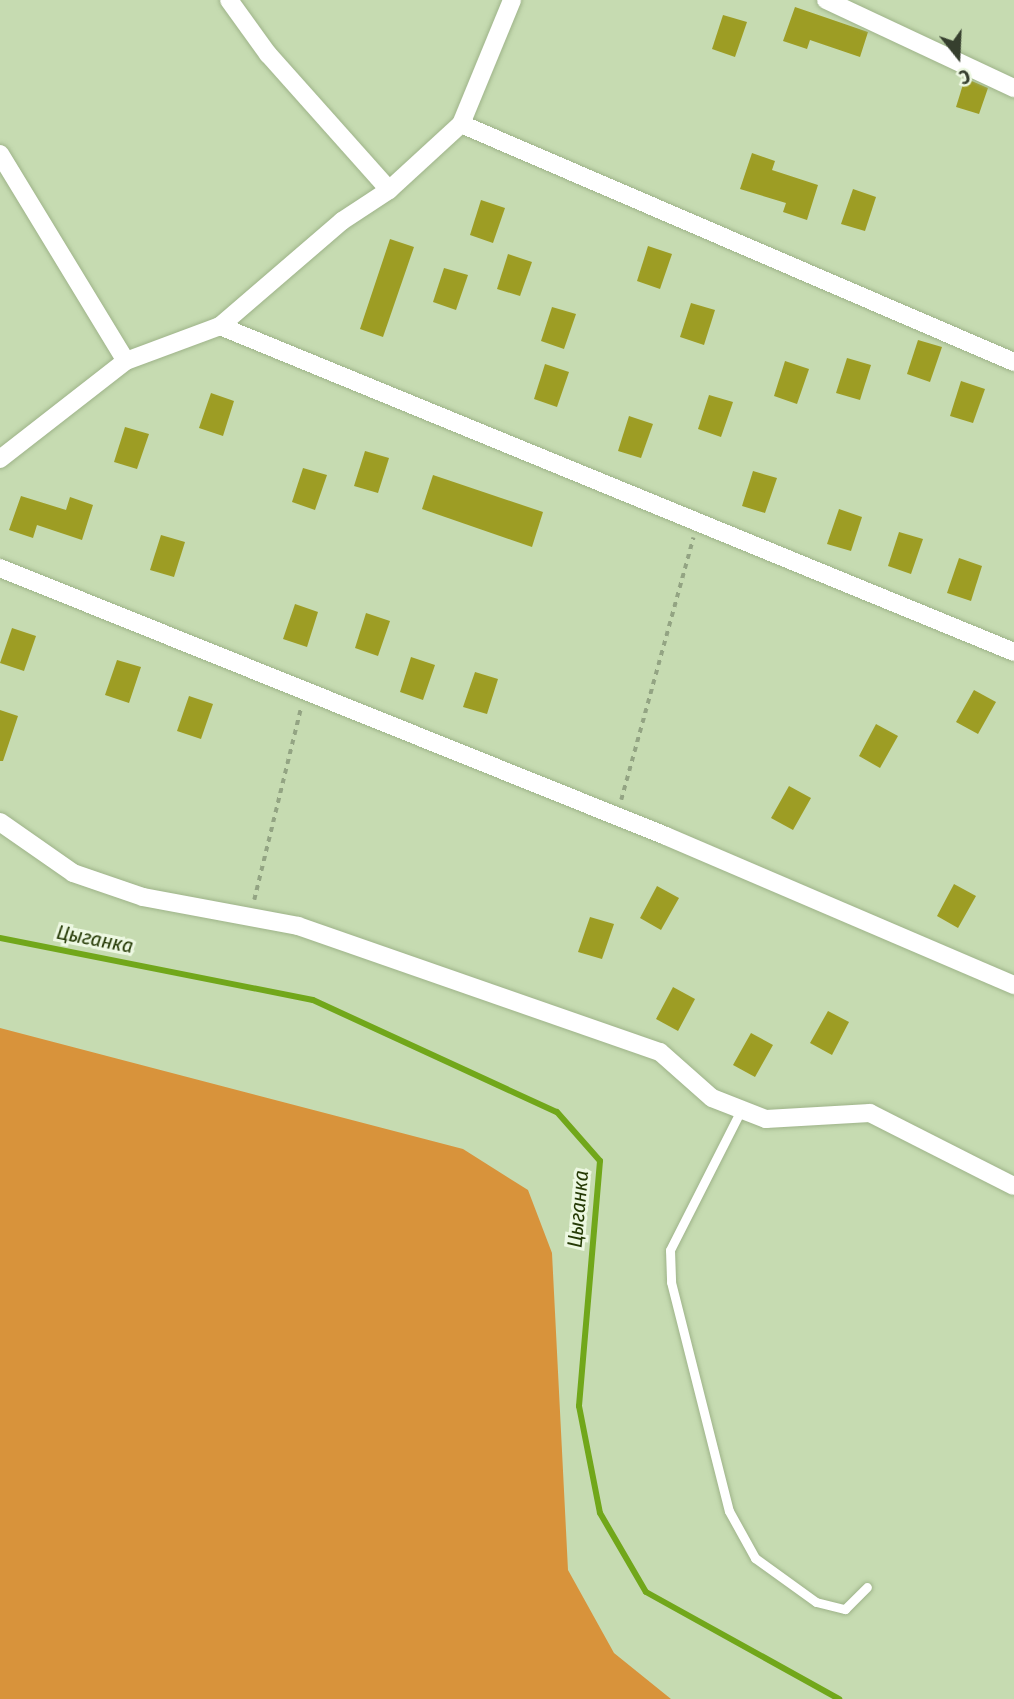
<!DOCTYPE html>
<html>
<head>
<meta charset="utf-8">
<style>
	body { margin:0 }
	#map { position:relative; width:1014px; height:1699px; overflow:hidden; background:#c6dbb1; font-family:"Fira Sans Condensed",sans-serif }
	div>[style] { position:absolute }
	.green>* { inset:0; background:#d8933b }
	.stream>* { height:6px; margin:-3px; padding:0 3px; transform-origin:3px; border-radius:3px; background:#71a71a }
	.building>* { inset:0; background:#9d9d24 }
	.path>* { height:3.5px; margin-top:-1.75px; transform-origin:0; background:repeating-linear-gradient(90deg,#93a483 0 5px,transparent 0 10px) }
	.roads { filter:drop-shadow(0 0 2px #9eb389) drop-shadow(0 0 2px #9eb389) }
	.lane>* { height:9px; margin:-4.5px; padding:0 4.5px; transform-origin:4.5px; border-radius:4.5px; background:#fff }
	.street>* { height:18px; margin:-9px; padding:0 9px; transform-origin:9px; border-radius:9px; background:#fff }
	span { translate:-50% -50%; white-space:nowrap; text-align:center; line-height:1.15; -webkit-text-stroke:6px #edf8e2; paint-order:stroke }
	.water-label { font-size:21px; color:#253a05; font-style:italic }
	.north { position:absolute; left:923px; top:21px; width:70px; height:70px; -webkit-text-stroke:5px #edf8e2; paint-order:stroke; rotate:162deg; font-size:19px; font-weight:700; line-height:28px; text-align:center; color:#363f2e }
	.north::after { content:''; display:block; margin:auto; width:24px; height:32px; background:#363f2e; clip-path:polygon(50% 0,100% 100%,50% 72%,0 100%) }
</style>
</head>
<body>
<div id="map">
	<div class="green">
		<i style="clip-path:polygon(0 1028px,463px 1149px,528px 1190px,552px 1253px,568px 1570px,614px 1653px,671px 1699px,0 1699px)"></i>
	</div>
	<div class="stream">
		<i style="left:0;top:938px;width:319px;rotate:11.2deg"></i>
		<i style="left:313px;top:1000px;width:268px;rotate:24.7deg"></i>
		<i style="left:557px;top:1112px;width:65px;rotate:48.7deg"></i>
		<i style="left:600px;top:1161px;width:246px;rotate:94.9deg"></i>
		<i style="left:579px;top:1406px;width:109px;rotate:78.9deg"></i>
		<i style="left:600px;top:1513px;width:91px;rotate:59.8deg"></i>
		<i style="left:646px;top:1592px;width:221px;rotate:29deg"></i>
	</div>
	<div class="building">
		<i style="clip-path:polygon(795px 7px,868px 32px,860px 57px,810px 40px,807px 49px,783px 41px)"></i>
		<i style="clip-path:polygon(723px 15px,747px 22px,735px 57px,712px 49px)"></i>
		<i style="clip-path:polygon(965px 78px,988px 88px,979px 114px,956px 107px)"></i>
		<i style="clip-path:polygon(752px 153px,775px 161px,772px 170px,818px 185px,807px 220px,783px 212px,786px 203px,740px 189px)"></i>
		<i style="clip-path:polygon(853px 189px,876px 197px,865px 231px,841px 224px)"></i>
		<i style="clip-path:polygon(481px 200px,505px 208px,493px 243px,470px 235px)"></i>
		<i style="clip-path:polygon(390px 239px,414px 247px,383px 337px,360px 329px)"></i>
		<i style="clip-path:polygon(648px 246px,672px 254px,660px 289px,637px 281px)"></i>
		<i style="clip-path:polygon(508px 254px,532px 262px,520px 296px,497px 289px)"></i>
		<i style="clip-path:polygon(444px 268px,468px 275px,456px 310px,433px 302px)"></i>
		<i style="clip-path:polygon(691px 303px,715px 310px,704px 345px,680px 337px)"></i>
		<i style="clip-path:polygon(552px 307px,576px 314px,564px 349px,541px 341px)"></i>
		<i style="clip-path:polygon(918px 340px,942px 347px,930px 382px,907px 374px)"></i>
		<i style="clip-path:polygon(847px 358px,871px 365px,860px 400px,836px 393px)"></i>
		<i style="clip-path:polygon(785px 361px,809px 369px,797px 404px,774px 396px)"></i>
		<i style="clip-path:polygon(545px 364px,569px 372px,557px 407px,534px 399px)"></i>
		<i style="clip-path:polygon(961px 381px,985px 389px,973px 423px,950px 416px)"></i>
		<i style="clip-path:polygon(211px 393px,234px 401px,223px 436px,199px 428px)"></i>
		<i style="clip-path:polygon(709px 395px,733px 402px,721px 437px,698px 429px)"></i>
		<i style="clip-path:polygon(629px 416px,653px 424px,641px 458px,618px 451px)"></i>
		<i style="clip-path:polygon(125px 427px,149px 434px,137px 469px,114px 462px)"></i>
		<i style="clip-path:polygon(365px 451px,389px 458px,378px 493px,354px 486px)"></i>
		<i style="clip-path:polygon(303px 468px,327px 475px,315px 510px,292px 502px)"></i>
		<i style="clip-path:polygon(753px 471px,777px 478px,765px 513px,742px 506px)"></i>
		<i style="clip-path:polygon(433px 475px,543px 512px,532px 547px,422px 509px)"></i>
		<i style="clip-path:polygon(21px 496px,66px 510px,70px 497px,93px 505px,82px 540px,37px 525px,33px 538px,9px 530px)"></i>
		<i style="clip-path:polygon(839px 509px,862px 517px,851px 551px,827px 544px)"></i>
		<i style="clip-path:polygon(899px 532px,923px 539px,911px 574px,888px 566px)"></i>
		<i style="clip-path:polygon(161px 535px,185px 542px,174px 577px,150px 570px)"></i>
		<i style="clip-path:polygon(959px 558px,982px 566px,971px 601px,947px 593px)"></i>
		<i style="clip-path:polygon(295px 604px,318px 612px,307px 647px,283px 639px)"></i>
		<i style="clip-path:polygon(366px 613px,390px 621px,378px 656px,355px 648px)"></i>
		<i style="clip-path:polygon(12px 628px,36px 636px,24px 671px,0 663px)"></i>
		<i style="clip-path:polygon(411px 657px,435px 665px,423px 700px,400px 692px)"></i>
		<i style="clip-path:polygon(117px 660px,141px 667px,129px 703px,105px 695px)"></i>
		<i style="clip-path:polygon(475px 672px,498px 679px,487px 714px,463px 707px)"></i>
		<i style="clip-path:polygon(974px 690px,996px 702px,978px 734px,956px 722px)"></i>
		<i style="clip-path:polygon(189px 696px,213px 704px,201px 739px,177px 731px)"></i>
		<i style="clip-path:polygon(0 710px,18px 716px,3px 761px,0 761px)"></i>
		<i style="clip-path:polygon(876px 724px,898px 736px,880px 768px,859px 756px)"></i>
		<i style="clip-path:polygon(789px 786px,811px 798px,793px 830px,771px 818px)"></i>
		<i style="clip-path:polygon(954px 884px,976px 896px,958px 928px,937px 916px)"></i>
		<i style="clip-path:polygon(657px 886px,679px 898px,661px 930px,640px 918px)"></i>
		<i style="clip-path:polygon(590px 917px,614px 924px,602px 959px,578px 952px)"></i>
		<i style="clip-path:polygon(673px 987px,695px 999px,678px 1031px,656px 1019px)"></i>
		<i style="clip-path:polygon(828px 1011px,849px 1022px,832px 1055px,810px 1043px)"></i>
		<i style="clip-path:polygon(751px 1033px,773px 1045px,755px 1077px,733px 1065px)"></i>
	</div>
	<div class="path">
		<i style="left:621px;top:800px;width:272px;rotate:-74.6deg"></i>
		<i style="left:254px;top:900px;width:199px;rotate:-76.3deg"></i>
	</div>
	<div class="roads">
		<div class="lane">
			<i style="left:741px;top:1110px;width:157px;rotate:116.9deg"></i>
			<i style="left:670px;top:1250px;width:32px;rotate:88deg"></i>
			<i style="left:671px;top:1282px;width:236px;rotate:75.8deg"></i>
			<i style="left:729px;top:1511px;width:54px;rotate:61deg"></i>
			<i style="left:755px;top:1558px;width:75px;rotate:35.8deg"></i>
			<i style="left:816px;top:1602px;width:30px;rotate:14deg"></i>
			<i style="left:845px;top:1609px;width:31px;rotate:-45deg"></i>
		</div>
		<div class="street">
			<i style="left:229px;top:0;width:67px;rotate:54.2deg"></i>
			<i style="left:268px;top:54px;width:182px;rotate:48.3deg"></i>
			<i style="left:826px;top:0;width:208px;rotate:25.1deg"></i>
			<i style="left:461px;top:124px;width:602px;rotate:23.29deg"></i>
			<i style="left:0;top:154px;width:242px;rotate:58.7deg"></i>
			<i style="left:220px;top:326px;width:858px;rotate:22.32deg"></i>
			<i style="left:0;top:459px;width:160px;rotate:-37.9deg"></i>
			<i style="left:126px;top:361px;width:100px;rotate:-20.4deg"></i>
			<i style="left:220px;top:326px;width:161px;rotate:-40.7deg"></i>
			<i style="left:342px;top:221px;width:56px;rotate:-33.4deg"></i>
			<i style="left:389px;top:190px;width:98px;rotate:-42.5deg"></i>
			<i style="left:461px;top:124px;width:134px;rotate:-67.6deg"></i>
			<i style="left:0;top:568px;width:718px;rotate:21.92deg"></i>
			<i style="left:666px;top:836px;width:379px;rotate:23.2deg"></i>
			<i style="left:0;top:822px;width:89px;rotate:34.9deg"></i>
			<i style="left:73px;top:873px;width:74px;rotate:18.9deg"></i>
			<i style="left:143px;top:897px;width:158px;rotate:10.6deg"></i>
			<i style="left:298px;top:926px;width:383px;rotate:19.2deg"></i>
			<i style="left:660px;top:1052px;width:69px;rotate:41.5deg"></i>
			<i style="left:712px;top:1098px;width:58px;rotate:21.3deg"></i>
			<i style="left:766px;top:1119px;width:104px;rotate:-3.3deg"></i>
			<i style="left:870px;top:1113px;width:161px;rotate:26.9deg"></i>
		</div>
	</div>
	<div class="water-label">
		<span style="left:95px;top:939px;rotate:11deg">Цыганка</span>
		<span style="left:578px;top:1209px;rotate:-85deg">Цыганка</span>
	</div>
	<div class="north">С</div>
</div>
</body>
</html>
